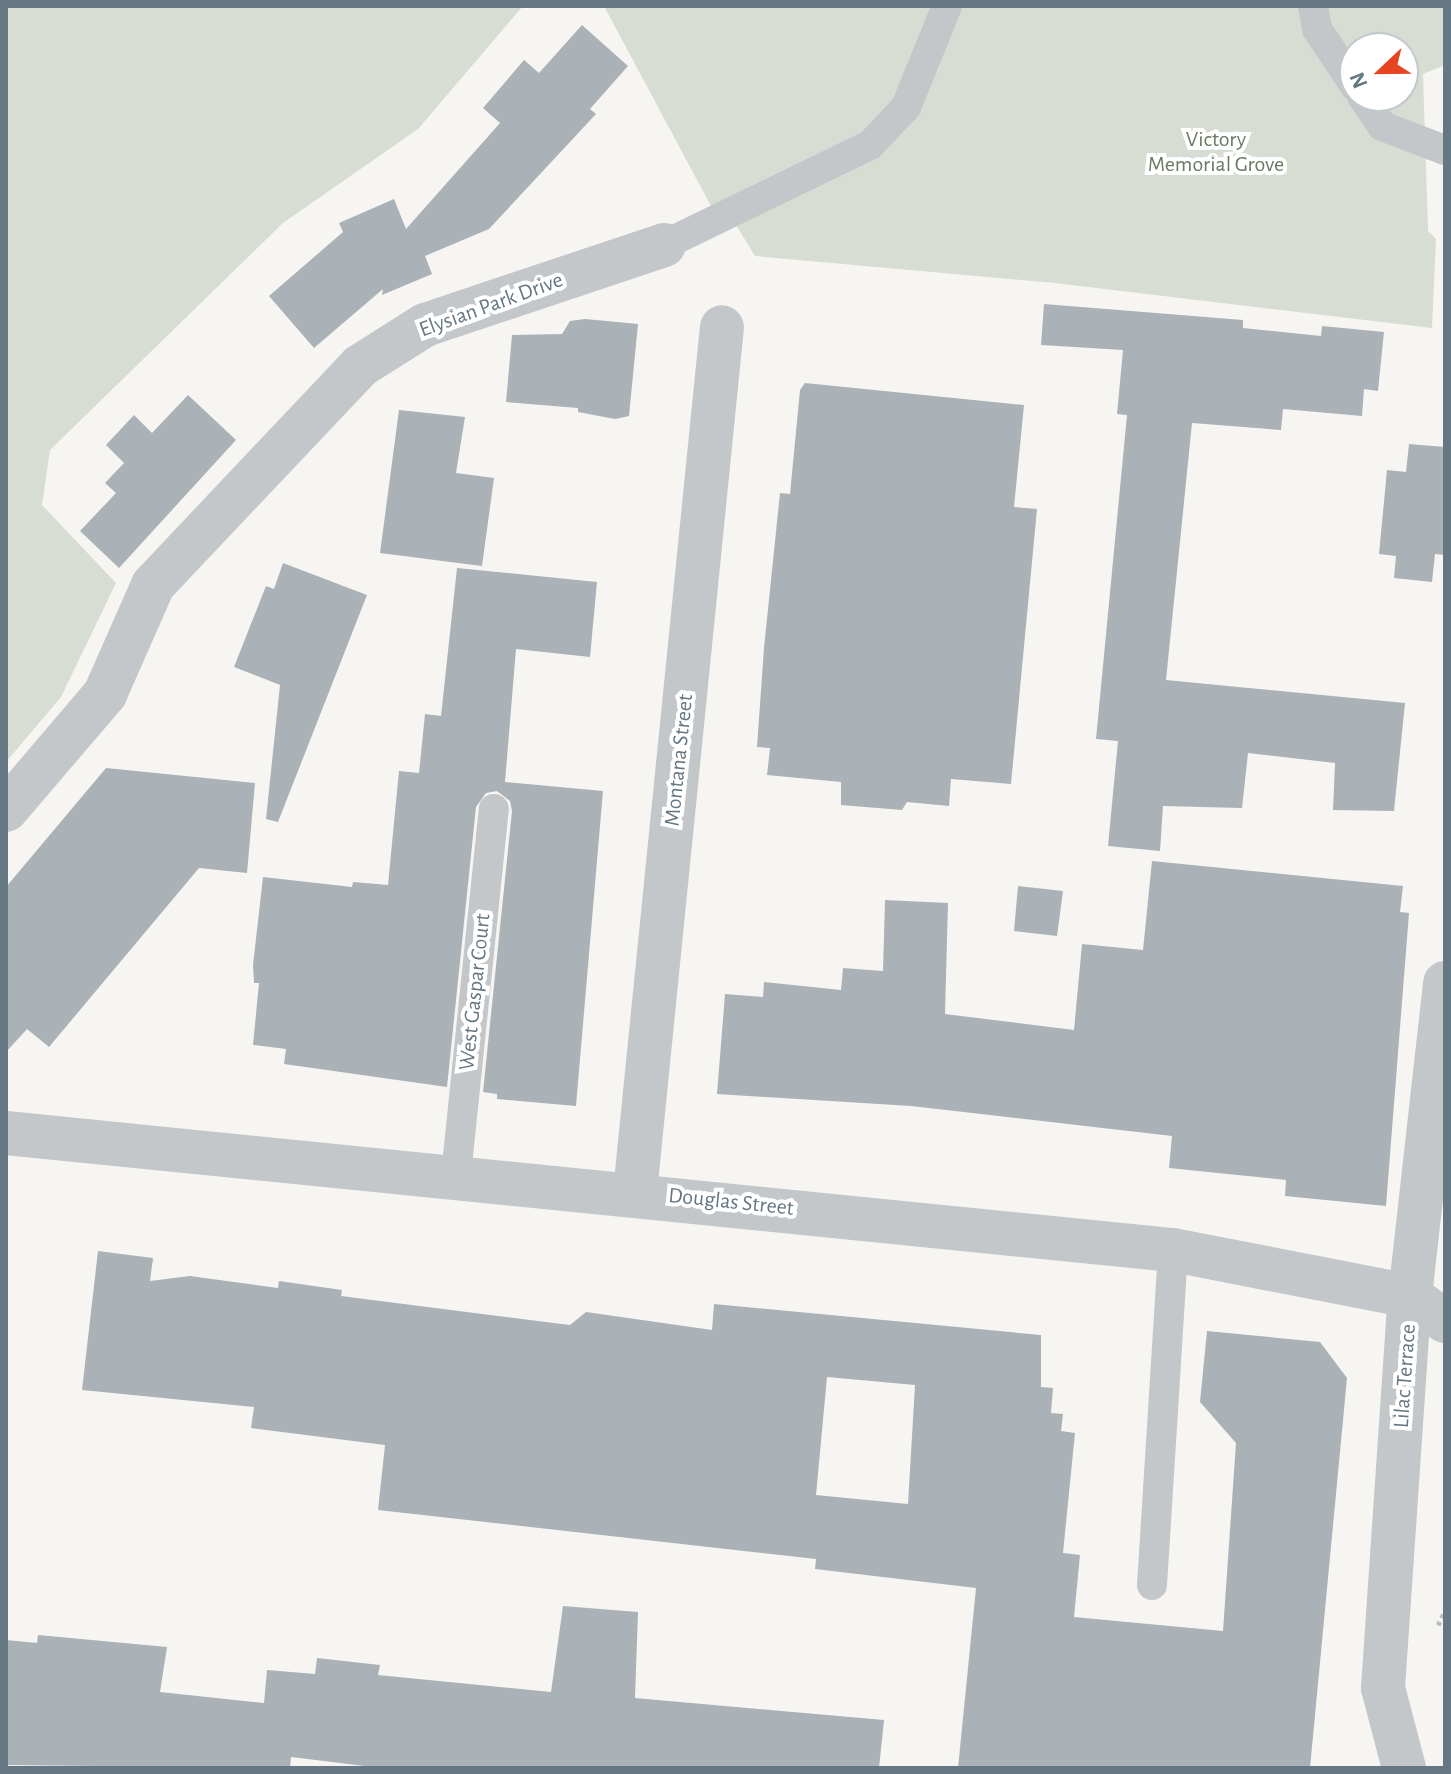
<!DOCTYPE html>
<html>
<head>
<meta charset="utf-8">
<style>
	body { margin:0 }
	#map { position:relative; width:1451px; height:1774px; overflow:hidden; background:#f6f5f2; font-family:"Alegreya Sans",sans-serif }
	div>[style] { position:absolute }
	.green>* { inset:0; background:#d7ddd3 }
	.building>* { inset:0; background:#aab2b7 }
	.path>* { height:5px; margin-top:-2.5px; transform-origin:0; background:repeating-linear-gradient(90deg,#bdbfc1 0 4px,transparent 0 8px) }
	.lane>* { height:30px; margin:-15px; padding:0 15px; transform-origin:15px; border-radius:15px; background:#c3c7ca }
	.street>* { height:44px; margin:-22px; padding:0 22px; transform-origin:22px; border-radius:22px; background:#c3c7ca }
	span { translate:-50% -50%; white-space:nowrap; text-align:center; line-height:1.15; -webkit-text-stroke:8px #fff; paint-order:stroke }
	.park-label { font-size:22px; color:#697a63 }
	.street-label { font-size:22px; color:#647783 }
	.frame { position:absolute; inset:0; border:8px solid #647783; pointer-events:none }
	.north { position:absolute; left:1339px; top:32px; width:80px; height:80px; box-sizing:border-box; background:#fff; border:2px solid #c1c9cd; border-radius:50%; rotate:248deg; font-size:22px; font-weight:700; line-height:32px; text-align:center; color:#647783 }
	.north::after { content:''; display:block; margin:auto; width:28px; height:36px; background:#e54522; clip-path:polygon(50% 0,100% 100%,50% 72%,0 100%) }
</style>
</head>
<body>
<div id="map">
	<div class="green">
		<i style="clip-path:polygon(6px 6px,523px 6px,418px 129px,283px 223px,50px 450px,42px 505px,116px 583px,61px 697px,6px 762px)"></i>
		<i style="clip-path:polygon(evenodd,604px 6px,1445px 6px,1445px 65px,1423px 74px,1428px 231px,1436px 239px,1432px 328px,1055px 283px,755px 256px,722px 202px,712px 208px,604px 6px,1355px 48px,1403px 48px,1403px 96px,1355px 96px,1355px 48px)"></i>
	</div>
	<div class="building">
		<i style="clip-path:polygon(582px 25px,628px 66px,590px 109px,596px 114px,489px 229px,425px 256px,432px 274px,382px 295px,383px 289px,314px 348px,269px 296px,343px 232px,339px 223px,394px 199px,406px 229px,500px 123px,483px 108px,524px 60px,539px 73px)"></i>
		<i style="clip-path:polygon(1044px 304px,1243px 320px,1243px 328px,1321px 336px,1322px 326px,1384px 332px,1378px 391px,1364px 389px,1362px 416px,1283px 409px,1281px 430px,1192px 423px,1166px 680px,1405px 703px,1394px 811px,1333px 810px,1335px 763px,1248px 753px,1242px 808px,1163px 806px,1160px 851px,1108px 846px,1118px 741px,1096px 739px,1127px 415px,1117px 414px,1123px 350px,1041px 345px)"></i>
		<i style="clip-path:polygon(585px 319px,638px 324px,629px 416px,615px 419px,578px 412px,578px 408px,506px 402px,512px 335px,562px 334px,570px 321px)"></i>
		<i style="clip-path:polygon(805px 383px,1024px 405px,1014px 507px,1037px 509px,1011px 784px,951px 779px,949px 806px,907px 802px,902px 810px,841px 805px,841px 782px,767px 775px,770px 748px,757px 747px,764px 648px,780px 493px,790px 494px,800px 390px)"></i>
		<i style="clip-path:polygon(188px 395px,236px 440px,119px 568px,80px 531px,116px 493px,105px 483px,124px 463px,106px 445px,134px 415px,152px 433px)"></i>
		<i style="clip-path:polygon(399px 410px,465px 417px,456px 473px,494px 478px,482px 566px,380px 553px)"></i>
		<i style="clip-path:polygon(1409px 444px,1445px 447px,1445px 555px,1435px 554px,1432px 582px,1394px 578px,1396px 556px,1379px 554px,1387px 470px,1406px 472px)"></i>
		<i style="clip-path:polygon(283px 563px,367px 595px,278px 822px,266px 819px,280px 685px,234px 667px,266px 586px,274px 589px)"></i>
		<i style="clip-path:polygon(457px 568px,597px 582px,590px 657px,516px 649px,505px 782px,603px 791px,576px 1106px,497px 1099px,497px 1094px,483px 1092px,512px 811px,510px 801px,497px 791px,486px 793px,476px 807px,447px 1087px,284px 1064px,286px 1049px,253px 1045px,259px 983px,254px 983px,253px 965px,263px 877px,352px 887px,353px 882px,388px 885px,399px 771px,419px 773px,425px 714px,441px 716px)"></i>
		<i style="clip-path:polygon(106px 768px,255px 783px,247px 873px,199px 868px,49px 1047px,27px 1029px,6px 1052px,6px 887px)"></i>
		<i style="clip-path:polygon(1152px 861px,1403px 886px,1400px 912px,1409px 913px,1386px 1206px,1285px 1196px,1286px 1180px,1169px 1168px,1172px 1136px,911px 1106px,717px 1094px,725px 994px,763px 997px,764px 982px,841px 990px,843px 968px,883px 971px,885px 900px,948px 903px,945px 1014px,1074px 1030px,1082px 944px,1143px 950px)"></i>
		<i style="clip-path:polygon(1018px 886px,1063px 891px,1057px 936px,1014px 931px)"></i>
		<i style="clip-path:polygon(evenodd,98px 1251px,153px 1258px,150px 1281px,190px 1276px,278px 1288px,279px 1281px,342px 1290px,341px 1296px,570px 1325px,586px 1312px,712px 1330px,714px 1304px,1041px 1335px,1041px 1387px,1053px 1388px,1051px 1413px,1063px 1414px,1061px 1431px,1075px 1433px,1063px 1553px,1080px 1555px,1074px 1617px,1223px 1631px,1236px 1443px,1200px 1402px,1207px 1331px,1320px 1342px,1347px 1378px,1310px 1768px,958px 1768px,976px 1588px,815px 1569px,816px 1559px,378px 1510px,385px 1445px,251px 1428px,254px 1407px,82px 1390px,98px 1251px,827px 1377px,915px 1385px,908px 1504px,816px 1495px,827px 1377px)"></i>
		<i style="clip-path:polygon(563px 1606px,638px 1612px,635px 1698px,884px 1720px,879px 1768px,381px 1768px,291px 1757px,290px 1768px,6px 1765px,6px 1640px,37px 1643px,38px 1635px,167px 1647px,160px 1692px,264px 1703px,267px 1670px,315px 1674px,317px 1658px,380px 1665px,378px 1675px,551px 1692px)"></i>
	</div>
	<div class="path">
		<i style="left:1438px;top:1625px;width:16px;rotate:-63deg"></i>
	</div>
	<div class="lane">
		<i style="left:1313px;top:6px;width:23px;rotate:80deg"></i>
		<i style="left:1317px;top:29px;width:69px;rotate:56.3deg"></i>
		<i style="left:1362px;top:96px;width:36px;rotate:56deg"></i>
		<i style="left:1382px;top:126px;width:67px;rotate:20.9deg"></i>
		<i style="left:664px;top:245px;width:229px;rotate:-25.9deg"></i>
		<i style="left:870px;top:145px;width:52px;rotate:-46.5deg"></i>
		<i style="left:906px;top:107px;width:109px;rotate:-67.9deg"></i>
		<i style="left:456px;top:1175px;width:368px;rotate:-84.1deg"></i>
		<i style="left:1152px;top:1585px;width:336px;rotate:-86.4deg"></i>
	</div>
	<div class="street">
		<i style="left:6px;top:810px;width:153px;rotate:-49.5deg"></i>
		<i style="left:105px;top:694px;width:119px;rotate:-66.2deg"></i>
		<i style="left:153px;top:585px;width:301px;rotate:-46.6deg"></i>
		<i style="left:360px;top:366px;width:77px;rotate:-32.2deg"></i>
		<i style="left:425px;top:325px;width:252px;rotate:-18.5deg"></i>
		<i style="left:6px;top:1133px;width:1173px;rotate:5.73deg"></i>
		<i style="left:1173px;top:1250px;width:241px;rotate:11deg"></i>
		<i style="left:1410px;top:1296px;width:43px;rotate:35.5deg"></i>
		<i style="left:635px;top:1192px;width:869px;rotate:-84.26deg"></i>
		<i style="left:1404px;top:1768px;width:83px;rotate:-104.7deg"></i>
		<i style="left:1383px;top:1688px;width:393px;rotate:-86.1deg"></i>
		<i style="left:1410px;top:1296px;width:315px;rotate:-83.6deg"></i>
	</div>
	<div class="park-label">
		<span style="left:1216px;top:152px">Victory<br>Memorial Grove</span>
	</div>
	<div class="street-label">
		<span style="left:491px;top:305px;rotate:-20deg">Elysian Park Drive</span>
		<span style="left:679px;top:760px;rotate:-84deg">Montana Street</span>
		<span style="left:475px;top:992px;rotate:-84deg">West Gaspar Court</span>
		<span style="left:731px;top:1202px;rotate:6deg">Douglas Street</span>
		<span style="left:1405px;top:1376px;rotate:-86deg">Lilac Terrace</span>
	</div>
	<div class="frame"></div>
	<div class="north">N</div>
</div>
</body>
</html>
